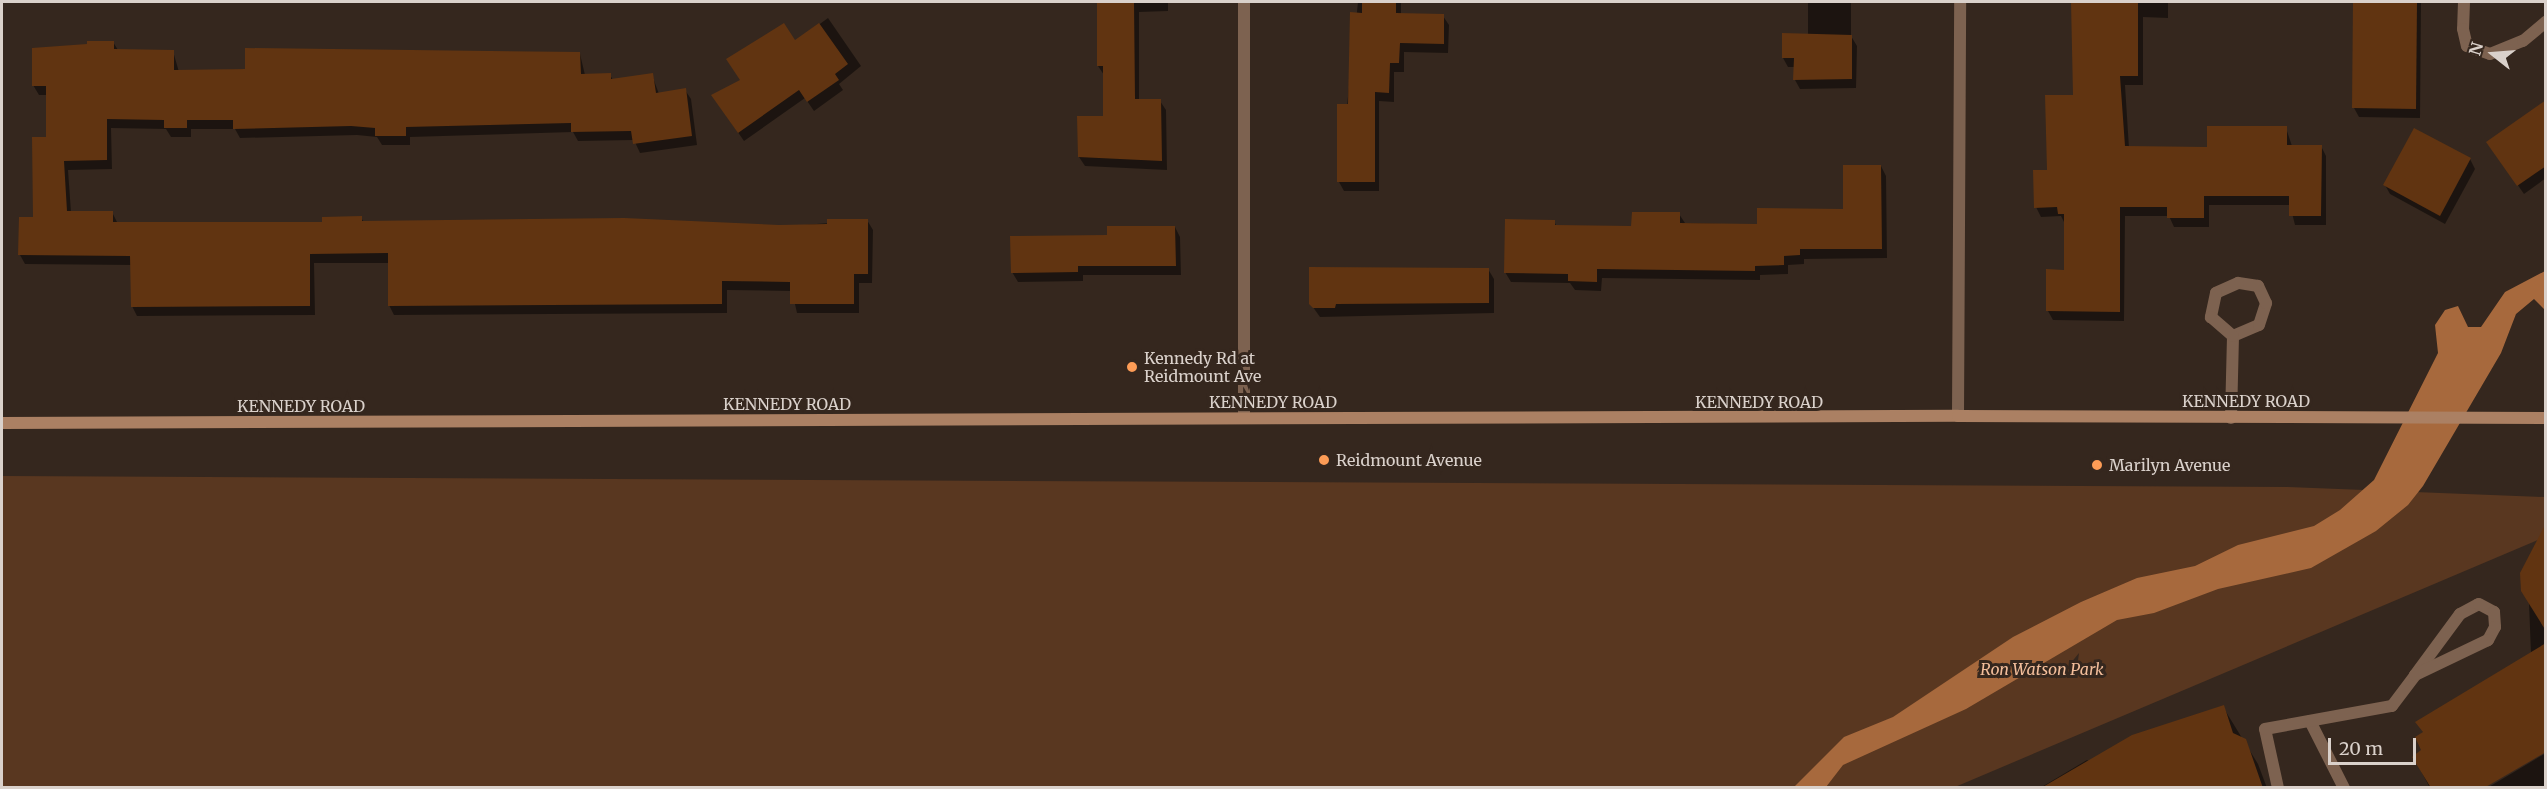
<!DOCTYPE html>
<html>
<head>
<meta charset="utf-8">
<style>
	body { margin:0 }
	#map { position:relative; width:2547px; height:789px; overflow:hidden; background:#35271e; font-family:Merriweather,serif }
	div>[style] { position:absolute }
	.green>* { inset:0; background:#593720 }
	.water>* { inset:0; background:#a7693d }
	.shadow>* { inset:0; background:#0007 }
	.building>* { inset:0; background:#613411 }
	.service>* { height:12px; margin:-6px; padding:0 6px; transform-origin:6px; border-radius:6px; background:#7d6250 }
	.minor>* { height:12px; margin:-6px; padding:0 6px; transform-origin:6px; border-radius:6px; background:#7d6250 }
	.secondary>* { height:12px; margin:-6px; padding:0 6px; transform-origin:6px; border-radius:6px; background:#ab8063 }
	.dots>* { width:16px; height:16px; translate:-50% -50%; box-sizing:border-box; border:3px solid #35271e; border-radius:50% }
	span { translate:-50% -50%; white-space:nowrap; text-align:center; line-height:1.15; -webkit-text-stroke:6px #35271e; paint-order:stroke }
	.poi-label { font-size:16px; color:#dad1cb }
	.left { translate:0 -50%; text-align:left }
	.street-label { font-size:16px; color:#dad1cb }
	.park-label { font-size:16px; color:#f3be9b; font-style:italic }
	.frame { position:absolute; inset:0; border:3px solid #dad1cb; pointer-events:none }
	.north { position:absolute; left:2463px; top:24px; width:60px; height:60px; -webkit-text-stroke:4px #35271e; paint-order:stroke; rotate:287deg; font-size:16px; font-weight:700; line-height:24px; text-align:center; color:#dad1cb }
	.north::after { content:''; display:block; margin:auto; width:21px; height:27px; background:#dad1cb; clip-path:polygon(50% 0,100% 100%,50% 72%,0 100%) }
	.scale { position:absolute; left:2328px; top:738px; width:88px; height:27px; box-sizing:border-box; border:3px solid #dad1cb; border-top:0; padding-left:8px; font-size:18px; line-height:21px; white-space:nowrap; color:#dad1cb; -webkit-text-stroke:4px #35271e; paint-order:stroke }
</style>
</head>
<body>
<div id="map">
	<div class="green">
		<i style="clip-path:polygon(2px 476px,2288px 487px,2545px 497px,2545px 537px,1955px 787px,2px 788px)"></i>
	</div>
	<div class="water">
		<i style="clip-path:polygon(2545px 271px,2545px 310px,2534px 299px,2516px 314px,2501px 353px,2423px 486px,2408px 505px,2376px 531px,2311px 568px,2218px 589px,2154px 613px,2117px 620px,1966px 709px,1843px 765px,1826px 787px,1793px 788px,1844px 737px,1893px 717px,2013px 637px,2081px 602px,2137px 578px,2195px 566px,2238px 545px,2314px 526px,2340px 510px,2374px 480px,2438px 353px,2435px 325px,2445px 310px,2458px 306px,2468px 327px,2481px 327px,2505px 292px)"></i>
	</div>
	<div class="shadow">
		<i style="clip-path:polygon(1098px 2px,1168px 2px,1168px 11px,1139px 12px,1139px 101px,1160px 101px,1166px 110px,1167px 170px,1085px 166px,1079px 157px,1104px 117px,1104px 75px,1098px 66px)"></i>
		<i style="clip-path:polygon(1358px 2px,1401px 2px,1401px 15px,1443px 16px,1449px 25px,1448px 53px,1404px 52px,1404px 72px,1394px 72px,1394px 102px,1379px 101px,1379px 191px,1344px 191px,1339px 182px)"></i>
		<i style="clip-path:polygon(1808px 2px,1851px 2px,1851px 36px,1857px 46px,1856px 88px,1800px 89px,1795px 80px,1795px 67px,1788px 67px,1783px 58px,1808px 35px)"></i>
		<i style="clip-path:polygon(2073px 2px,2168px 2px,2168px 18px,2143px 17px,2143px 85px,2125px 85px,2129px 148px,2208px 148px,2286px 128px,2292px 146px,2321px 146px,2326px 156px,2326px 225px,2295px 225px,2290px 205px,2209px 205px,2209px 227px,2174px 227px,2169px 216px,2125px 216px,2124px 321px,2053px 320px,2048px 311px,2048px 271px,2065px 271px,2065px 224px,2061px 216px,2041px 217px,2036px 207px,2074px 97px)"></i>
		<i style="clip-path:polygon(2355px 2px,2421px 2px,2420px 118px,2359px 117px,2354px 108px)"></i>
		<i style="clip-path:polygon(828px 18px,861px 66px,839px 84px,843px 90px,814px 111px,805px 98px,744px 141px,719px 105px,742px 81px)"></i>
		<i style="clip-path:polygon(113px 42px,118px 50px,173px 51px,179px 72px,580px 54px,585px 75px,610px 75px,613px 80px,652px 75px,659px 94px,685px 90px,691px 99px,697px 145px,640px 153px,634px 140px,578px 141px,573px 132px,410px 137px,410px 145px,382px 145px,377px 137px,357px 135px,240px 138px,235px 129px,191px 129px,191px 137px,171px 137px,166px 129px,111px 128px,112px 169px,68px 170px,71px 212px,112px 212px,118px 224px,324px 224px,361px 218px,364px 222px,778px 227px,867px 220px,873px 230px,872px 283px,859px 283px,859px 313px,797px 313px,792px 291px,727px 290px,727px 313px,394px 315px,389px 305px,389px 263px,314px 263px,315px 315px,137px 316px,132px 306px,132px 265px,25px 264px,20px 255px,34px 219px,48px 138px,47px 95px,39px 95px,33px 85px)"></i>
		<i style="clip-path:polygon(2546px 101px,2546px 178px,2524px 194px,2494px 151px)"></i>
		<i style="clip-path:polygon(2470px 159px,2475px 169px,2445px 224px,2390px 194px,2385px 185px)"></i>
		<i style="clip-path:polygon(1881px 166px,1886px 176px,1887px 258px,1804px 259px,1804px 264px,1788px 265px,1788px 274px,1760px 275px,1760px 280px,1602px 278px,1601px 291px,1575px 290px,1570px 283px,1511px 282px,1505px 272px,1554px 221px,1557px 227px,1633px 227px,1679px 214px,1685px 223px,1759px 225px,1845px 211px)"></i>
		<i style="clip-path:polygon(1175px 227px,1180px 237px,1181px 275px,1083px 275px,1083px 281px,1018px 282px,1012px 272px,1109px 237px)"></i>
		<i style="clip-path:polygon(1488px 269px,1494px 279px,1494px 313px,1320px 317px,1310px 303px)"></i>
		<i style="clip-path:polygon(2546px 555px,2546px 750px,2481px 788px,2430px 788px,2414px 758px,2423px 750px,2424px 733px,2417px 722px,2531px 653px,2529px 604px)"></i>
		<i style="clip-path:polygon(2223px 707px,2258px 764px,2267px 788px,2040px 788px,2087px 760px,2092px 763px)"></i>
		<i style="clip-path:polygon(2546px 753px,2546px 788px,2487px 788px)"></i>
	</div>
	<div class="building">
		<i style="clip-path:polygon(1097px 2px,1134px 2px,1135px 99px,1161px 99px,1162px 161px,1078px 157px,1077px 116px,1103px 116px,1103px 66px,1097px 66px)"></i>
		<i style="clip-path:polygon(1362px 2px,1396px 2px,1396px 13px,1444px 14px,1444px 44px,1400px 43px,1399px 63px,1390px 63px,1389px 93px,1375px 92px,1375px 182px,1337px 182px,1337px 104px,1348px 104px,1350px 12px,1362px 13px)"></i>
		<i style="clip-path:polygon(2071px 2px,2138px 2px,2138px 76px,2120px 76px,2125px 146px,2207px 147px,2207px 126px,2287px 126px,2287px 145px,2322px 145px,2321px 216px,2289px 216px,2289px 196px,2204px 196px,2204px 218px,2167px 218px,2167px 207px,2120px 207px,2120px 312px,2046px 311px,2046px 269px,2064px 270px,2064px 214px,2058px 214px,2057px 207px,2034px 208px,2033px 170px,2047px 170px,2045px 95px,2073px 95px)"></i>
		<i style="clip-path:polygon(2353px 2px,2417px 2px,2416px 109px,2352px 108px)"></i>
		<i style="clip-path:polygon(784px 23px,795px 40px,819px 23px,848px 64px,835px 74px,839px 80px,807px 102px,799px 90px,738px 133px,711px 95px,740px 80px,726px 59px)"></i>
		<i style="clip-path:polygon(1782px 33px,1852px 35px,1852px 79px,1793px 80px,1794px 58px,1782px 58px)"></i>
		<i style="clip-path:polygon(87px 41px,114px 41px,114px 49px,174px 50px,174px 70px,245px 69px,245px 48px,580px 52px,581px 74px,611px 73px,611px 79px,653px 73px,656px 93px,686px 88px,692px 136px,633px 144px,631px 131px,571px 132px,571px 123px,406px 127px,406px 136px,375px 136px,375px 128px,351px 126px,233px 129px,233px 120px,187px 120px,187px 128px,164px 128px,164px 120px,107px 119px,107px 160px,64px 161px,67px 211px,113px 211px,113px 222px,322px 222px,322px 217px,362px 216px,362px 221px,624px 218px,779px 225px,827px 224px,827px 219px,868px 219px,868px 274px,854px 274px,854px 304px,790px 304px,790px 282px,722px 281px,722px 304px,388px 306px,388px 253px,310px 254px,310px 306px,131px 307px,130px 256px,18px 255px,19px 217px,33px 217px,32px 137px,46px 137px,46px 86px,32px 86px,32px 48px,87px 44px)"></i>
		<i style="clip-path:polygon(2546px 100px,2546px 166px,2517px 186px,2486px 142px)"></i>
		<i style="clip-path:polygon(2414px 128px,2471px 158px,2440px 216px,2383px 185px)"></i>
		<i style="clip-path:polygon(1843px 165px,1881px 165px,1882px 249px,1800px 249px,1800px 255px,1784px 256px,1784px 265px,1755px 266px,1755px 271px,1597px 269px,1597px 282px,1568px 281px,1568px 274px,1504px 273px,1505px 219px,1555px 220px,1555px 225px,1631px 226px,1632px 212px,1680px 212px,1680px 223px,1757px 224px,1757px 208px,1843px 209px)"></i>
		<i style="clip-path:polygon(1107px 226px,1175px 226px,1176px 266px,1078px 266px,1078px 272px,1011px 273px,1010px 236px,1107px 235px)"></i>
		<i style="clip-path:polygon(1309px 267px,1489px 268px,1489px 303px,1336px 304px,1335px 308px,1313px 308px,1309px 304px)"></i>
		<i style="clip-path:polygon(2546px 523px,2546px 631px,2521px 591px,2520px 573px)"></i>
		<i style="clip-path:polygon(2546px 643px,2546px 752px,2484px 788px,2431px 788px,2412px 757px,2421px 750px,2415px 737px,2423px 732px,2415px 722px)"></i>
		<i style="clip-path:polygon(2224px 705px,2233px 733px,2246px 739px,2263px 788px,2041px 788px,2132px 735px)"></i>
	</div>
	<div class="service">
		<i style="left:2464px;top:2px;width:27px;rotate:92deg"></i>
		<i style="left:2463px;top:29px;width:17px;rotate:77deg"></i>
		<i style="left:2467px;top:46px;width:24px;rotate:19deg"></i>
		<i style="left:2490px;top:54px;width:35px;rotate:-22deg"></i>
		<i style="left:2523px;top:41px;width:30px;rotate:-40deg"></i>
		<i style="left:2231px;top:418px;width:82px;rotate:-88.6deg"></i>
		<i style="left:2233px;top:336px;width:28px;rotate:-23deg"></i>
		<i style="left:2259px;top:325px;width:23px;rotate:-72deg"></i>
		<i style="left:2266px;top:303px;width:19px;rotate:-115deg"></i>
		<i style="left:2258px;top:286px;width:20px;rotate:-171deg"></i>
		<i style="left:2238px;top:283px;width:24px;rotate:156deg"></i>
		<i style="left:2216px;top:293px;width:25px;rotate:102deg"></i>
		<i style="left:2211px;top:317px;width:29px;rotate:41deg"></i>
		<i style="left:2310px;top:721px;width:75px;rotate:63.1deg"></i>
		<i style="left:2278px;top:788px;width:60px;rotate:-102.4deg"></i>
		<i style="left:2265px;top:729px;width:129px;rotate:-10.3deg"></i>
		<i style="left:2392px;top:706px;width:39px;rotate:-53deg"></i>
		<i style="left:2415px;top:675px;width:76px;rotate:-53.6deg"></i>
		<i style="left:2460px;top:614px;width:21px;rotate:-28deg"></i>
		<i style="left:2479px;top:604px;width:17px;rotate:28deg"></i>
		<i style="left:2494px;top:612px;width:15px;rotate:86deg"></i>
		<i style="left:2495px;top:627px;width:15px;rotate:118deg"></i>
		<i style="left:2488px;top:640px;width:81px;rotate:154.4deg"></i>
	</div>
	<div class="minor">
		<i style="left:1244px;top:2px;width:416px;rotate:90deg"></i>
		<i style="left:1958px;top:416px;width:414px;rotate:-89.7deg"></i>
	</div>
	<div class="secondary">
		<i style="left:2px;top:423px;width:1956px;rotate:-0.21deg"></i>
		<i style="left:1958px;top:416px;width:588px;rotate:0.19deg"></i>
	</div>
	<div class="dots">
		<i style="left:1132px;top:367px;background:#fd9c56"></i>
		<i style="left:1324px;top:460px;background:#fd9c56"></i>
		<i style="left:2097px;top:465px;background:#fd9c56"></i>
	</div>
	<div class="poi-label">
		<span class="left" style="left:1144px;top:367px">Kennedy Rd at<br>Reidmount Ave</span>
		<span class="left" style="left:1336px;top:460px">Reidmount Avenue</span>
		<span class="left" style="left:2109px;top:465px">Marilyn Avenue</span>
	</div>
	<div class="street-label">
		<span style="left:2246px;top:401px">KENNEDY ROAD</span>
		<span style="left:1273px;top:402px">KENNEDY ROAD</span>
		<span style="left:1759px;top:402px">KENNEDY ROAD</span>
		<span style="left:787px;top:404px">KENNEDY ROAD</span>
		<span style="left:301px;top:406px">KENNEDY ROAD</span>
	</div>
	<div class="park-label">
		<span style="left:2042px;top:669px">Ron Watson Park</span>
	</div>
	<div class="frame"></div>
	<div class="north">N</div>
	<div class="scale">20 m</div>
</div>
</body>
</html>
